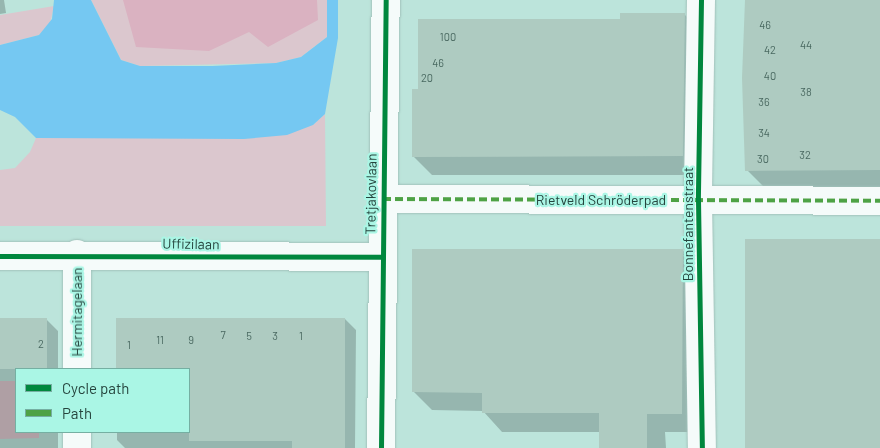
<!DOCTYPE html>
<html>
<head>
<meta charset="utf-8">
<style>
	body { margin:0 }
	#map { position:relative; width:880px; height:448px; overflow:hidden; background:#bce4db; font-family:Barlow,sans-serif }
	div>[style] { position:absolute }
	.green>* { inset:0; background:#dbc7ce }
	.forest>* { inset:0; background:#dab2c1 }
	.water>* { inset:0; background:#75c8f2 }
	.shadow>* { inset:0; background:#0003 }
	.building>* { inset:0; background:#aecbc1 }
	.roads { filter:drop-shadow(0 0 1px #a0c0b9) drop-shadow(0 0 1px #a0c0b9) }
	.minor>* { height:28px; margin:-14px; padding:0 14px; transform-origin:14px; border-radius:14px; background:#f5fbfa }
	.quiet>* { height:4px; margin-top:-2px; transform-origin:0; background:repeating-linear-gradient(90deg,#4ea245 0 8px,transparent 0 12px) }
	.cycleway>* { height:5px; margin:-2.5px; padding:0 2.5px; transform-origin:2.5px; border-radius:2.5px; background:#00873e }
	span { translate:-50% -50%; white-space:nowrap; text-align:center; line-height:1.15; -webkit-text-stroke:4.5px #aaf6e5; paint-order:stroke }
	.number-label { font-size:11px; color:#4a6961 }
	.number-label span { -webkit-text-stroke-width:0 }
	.street-label { font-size:14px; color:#25443d }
	.legend { position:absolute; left:15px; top:368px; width:175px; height:65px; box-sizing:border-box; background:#aaf6e5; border:1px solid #75afa2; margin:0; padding:6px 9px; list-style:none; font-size:15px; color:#25443d }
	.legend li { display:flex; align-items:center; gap:10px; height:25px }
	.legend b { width:25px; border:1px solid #75afa2 }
</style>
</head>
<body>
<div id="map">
	<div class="green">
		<i style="clip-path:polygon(91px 0,327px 0,327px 37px,301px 57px,276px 63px,140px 66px,121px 60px)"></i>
		<i style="clip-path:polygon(54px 6px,50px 24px,39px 35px,0 45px,0 15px)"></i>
		<i style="clip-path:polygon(325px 114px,326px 226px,0 226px,0 170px,15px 168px,30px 152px,36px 138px,140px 137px,313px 125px)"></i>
		<i style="clip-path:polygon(0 381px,16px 381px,16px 432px,39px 432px,39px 438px,0 439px)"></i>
	</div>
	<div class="forest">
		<i style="clip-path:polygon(123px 0,317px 0,318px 20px,268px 47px,249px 32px,209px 51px,136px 47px)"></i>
	</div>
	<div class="water">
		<i style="clip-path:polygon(54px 0,91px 0,121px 60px,140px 66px,212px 66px,276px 63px,301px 57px,327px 37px,327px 0,338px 0,338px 38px,325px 114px,313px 125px,287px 135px,244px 139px,36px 138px,15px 117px,0 110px,0 45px,39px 35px,52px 19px)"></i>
	</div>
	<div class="shadow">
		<i style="clip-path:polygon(0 0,4px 0,6px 13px,0 14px)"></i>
		<i style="clip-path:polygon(745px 0,880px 0,880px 189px,766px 189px,747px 170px)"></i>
		<i style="clip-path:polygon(685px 15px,704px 34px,701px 175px,432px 175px,413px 156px,419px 90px)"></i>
		<i style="clip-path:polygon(683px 251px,702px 269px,701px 432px,665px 432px,666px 448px,600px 448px,600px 432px,502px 432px,483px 411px,432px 410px,413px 391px)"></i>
		<i style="clip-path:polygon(0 319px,46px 319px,58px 331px,58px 369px,16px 369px,16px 432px,58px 432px,58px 448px,0 448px)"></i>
		<i style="clip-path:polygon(117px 319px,345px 319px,356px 330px,355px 448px,125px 448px,117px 440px,117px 432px,189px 432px,189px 369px,117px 369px)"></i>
	</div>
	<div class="building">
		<i style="clip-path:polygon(745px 0,880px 0,880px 170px,745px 171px,742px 78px)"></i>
		<i style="clip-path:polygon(620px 13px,685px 13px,683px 156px,412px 157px,412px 89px,418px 89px,418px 19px,620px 19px)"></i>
		<i style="clip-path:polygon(745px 239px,880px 239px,880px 448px,745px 448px)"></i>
		<i style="clip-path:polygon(412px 249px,683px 249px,682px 414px,647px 414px,647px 448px,599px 448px,599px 413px,482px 413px,482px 393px,412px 392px)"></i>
		<i style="clip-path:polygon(0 318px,47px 318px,47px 369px,0 369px)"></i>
		<i style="clip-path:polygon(116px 318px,345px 318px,345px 448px,292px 448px,292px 441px,189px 441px,189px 369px,116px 369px)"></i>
	</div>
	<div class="roads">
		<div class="minor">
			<i style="left:701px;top:0;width:200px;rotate:90.9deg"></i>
			<i style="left:698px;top:200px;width:248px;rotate:89.1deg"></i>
			<i style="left:383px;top:199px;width:497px;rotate:0.2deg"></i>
			<i style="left:77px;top:254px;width:115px;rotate:90deg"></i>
			<i style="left:0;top:256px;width:382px;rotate:0.1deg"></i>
			<i style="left:77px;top:432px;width:16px;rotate:90deg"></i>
			<i style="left:381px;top:448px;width:448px;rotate:-89.4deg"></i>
		</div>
	</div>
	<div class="quiet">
		<i style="left:383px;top:199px;width:497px;rotate:0.2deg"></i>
	</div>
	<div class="cycleway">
		<i style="left:701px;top:0;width:200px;rotate:90.9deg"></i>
		<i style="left:698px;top:200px;width:248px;rotate:89.1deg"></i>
		<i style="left:0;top:256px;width:382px;rotate:0.1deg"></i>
		<i style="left:381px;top:448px;width:448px;rotate:-89.4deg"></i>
	</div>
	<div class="number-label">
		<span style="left:765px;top:25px">46</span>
		<span style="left:448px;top:37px">100</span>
		<span style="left:806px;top:45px">44</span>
		<span style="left:770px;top:50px">42</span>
		<span style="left:438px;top:63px">46</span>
		<span style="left:770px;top:76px">40</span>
		<span style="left:427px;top:78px">20</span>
		<span style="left:806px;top:92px">38</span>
		<span style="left:764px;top:102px">36</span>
		<span style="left:764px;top:133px">34</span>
		<span style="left:805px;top:155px">32</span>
		<span style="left:763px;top:159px">30</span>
		<span style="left:223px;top:335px">7</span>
		<span style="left:249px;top:336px">5</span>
		<span style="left:275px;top:336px">3</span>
		<span style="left:301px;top:336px">1</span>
		<span style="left:160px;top:340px">11</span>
		<span style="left:191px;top:340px">9</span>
		<span style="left:41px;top:344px">2</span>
		<span style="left:129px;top:345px">1</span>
	</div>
	<div class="street-label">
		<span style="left:371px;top:194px;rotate:-89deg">Tretjakovlaan</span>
		<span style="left:601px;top:200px">Rietveld Schröderpad</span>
		<span style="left:688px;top:224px;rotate:-90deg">Bonnefantenstraat</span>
		<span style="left:191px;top:244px;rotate:1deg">Uffizilaan</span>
		<span style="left:77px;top:312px;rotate:-90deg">Hermitagelaan</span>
	</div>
	<ul class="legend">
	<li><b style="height:6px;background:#00873e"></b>Cycle path</li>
	<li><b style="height:6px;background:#4ea245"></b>Path</li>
	</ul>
</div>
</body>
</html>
